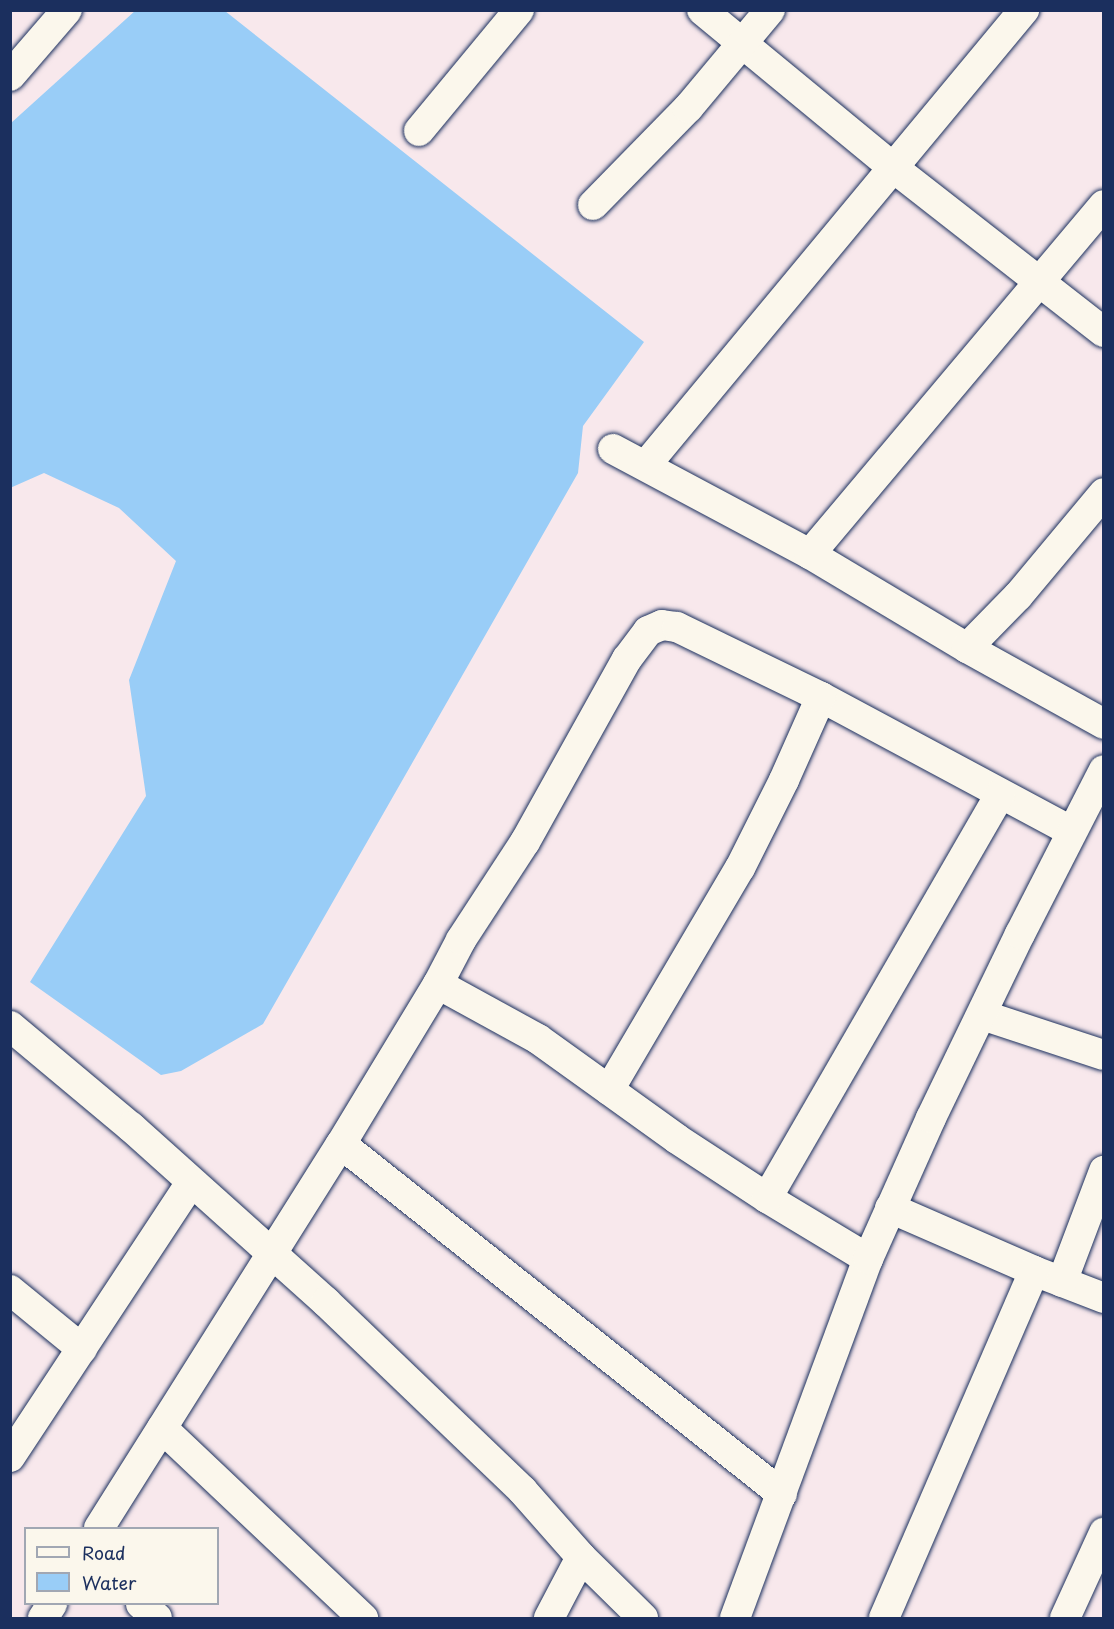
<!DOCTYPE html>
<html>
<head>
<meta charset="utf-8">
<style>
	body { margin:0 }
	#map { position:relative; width:1114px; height:1629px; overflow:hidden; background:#f8e8ec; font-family:"Playpen Sans",sans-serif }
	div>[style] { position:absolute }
	.water>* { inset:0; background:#99cdf7 }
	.roads { filter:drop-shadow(0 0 2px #1b2f5e) drop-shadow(0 0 2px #1b2f5e) }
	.street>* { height:30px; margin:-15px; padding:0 15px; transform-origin:15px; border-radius:15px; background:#fbf7ec }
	span { translate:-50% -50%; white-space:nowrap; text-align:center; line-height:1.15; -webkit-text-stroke:5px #fbf7ec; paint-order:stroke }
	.frame { position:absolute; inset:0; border:12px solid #1b2f5e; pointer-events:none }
	.legend { position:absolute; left:24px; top:1527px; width:195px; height:78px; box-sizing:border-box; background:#fbf7ec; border:2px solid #a1a7b3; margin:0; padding:8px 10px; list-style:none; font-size:18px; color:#1b2f5e }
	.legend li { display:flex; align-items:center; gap:12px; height:30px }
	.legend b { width:30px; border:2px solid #a1a7b3 }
</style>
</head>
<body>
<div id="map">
	<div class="water">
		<i style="clip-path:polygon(136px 10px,225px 11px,644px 342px,583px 426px,578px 473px,263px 1024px,181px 1071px,161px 1075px,30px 982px,146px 796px,129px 680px,176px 561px,119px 508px,44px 473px,10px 488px,11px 123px)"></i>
	</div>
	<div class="roads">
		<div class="street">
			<i style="left:702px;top:10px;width:250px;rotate:39.5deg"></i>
			<i style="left:895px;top:169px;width:265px;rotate:38deg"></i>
			<i style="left:10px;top:76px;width:87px;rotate:-49.2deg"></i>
			<i style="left:419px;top:131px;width:157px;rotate:-50.4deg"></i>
			<i style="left:593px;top:205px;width:136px;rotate:-45.6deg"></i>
			<i style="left:688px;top:108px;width:128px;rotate:-50.1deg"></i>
			<i style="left:613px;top:449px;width:223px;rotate:28.1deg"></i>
			<i style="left:810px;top:554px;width:183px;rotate:30.9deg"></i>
			<i style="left:967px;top:648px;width:157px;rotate:29deg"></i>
			<i style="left:646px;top:465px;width:592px;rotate:-50.28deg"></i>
			<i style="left:810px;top:554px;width:456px;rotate:-49.9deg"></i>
			<i style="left:967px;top:648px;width:73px;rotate:-45.6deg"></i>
			<i style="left:1018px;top:596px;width:134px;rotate:-50.1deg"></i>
			<i style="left:438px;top:984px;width:114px;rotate:28.8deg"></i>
			<i style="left:538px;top:1039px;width:171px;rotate:35.7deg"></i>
			<i style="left:677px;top:1139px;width:108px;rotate:33.2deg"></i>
			<i style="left:767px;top:1198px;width:118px;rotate:31.1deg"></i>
			<i style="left:982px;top:1015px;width:128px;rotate:18.2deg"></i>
			<i style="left:10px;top:1026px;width:158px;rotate:39.9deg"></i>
			<i style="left:131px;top:1127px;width:262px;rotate:41.9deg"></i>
			<i style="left:326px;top:1302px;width:272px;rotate:43.8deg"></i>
			<i style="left:522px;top:1490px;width:89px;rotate:48.6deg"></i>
			<i style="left:581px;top:1557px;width:87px;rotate:44.5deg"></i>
			<i style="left:609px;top:1090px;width:258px;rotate:-59.5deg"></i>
			<i style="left:740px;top:868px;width:98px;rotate:-63.4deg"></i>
			<i style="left:784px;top:780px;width:91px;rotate:-66deg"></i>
			<i style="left:821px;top:697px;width:284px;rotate:28.2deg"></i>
			<i style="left:341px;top:1144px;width:563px;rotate:38.44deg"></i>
			<i style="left:767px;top:1198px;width:466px;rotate:-60deg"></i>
			<i style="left:890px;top:1208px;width:157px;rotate:23.6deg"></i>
			<i style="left:1034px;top:1271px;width:75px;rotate:21.1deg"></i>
			<i style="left:1062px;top:1282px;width:119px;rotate:-69.3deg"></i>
			<i style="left:10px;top:1290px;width:93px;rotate:39.3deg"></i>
			<i style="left:162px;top:1428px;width:277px;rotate:43.4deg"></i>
			<i style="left:10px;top:1457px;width:329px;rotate:-56.6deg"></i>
			<i style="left:99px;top:1528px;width:454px;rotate:-57.8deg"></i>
			<i style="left:341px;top:1144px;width:187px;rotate:-58.8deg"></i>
			<i style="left:438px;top:984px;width:50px;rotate:-62.4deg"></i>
			<i style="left:461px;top:940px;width:117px;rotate:-56.9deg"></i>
			<i style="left:525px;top:842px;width:210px;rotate:-60.9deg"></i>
			<i style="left:627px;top:659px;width:35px;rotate:-53deg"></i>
			<i style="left:648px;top:631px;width:15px;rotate:-23deg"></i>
			<i style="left:662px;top:625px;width:15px;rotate:8deg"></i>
			<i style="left:677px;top:627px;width:160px;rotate:25.9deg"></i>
			<i style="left:141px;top:1604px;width:21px;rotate:41deg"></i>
			<i style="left:43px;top:1618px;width:17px;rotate:-57deg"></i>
			<i style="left:549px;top:1618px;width:69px;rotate:-62.3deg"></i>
			<i style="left:735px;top:1618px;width:383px;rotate:-69.7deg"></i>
			<i style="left:868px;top:1259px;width:154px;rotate:-65.9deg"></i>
			<i style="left:931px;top:1118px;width:204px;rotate:-64.2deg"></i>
			<i style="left:1020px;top:934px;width:184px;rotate:-62.9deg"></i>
			<i style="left:884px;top:1618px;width:378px;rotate:-66.6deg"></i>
			<i style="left:1065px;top:1618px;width:94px;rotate:-65.4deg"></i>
		</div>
	</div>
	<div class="frame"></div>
	<ul class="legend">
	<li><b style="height:8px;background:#fbf7ec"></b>Road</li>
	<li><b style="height:16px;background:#99cdf7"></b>Water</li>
	</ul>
</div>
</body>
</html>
